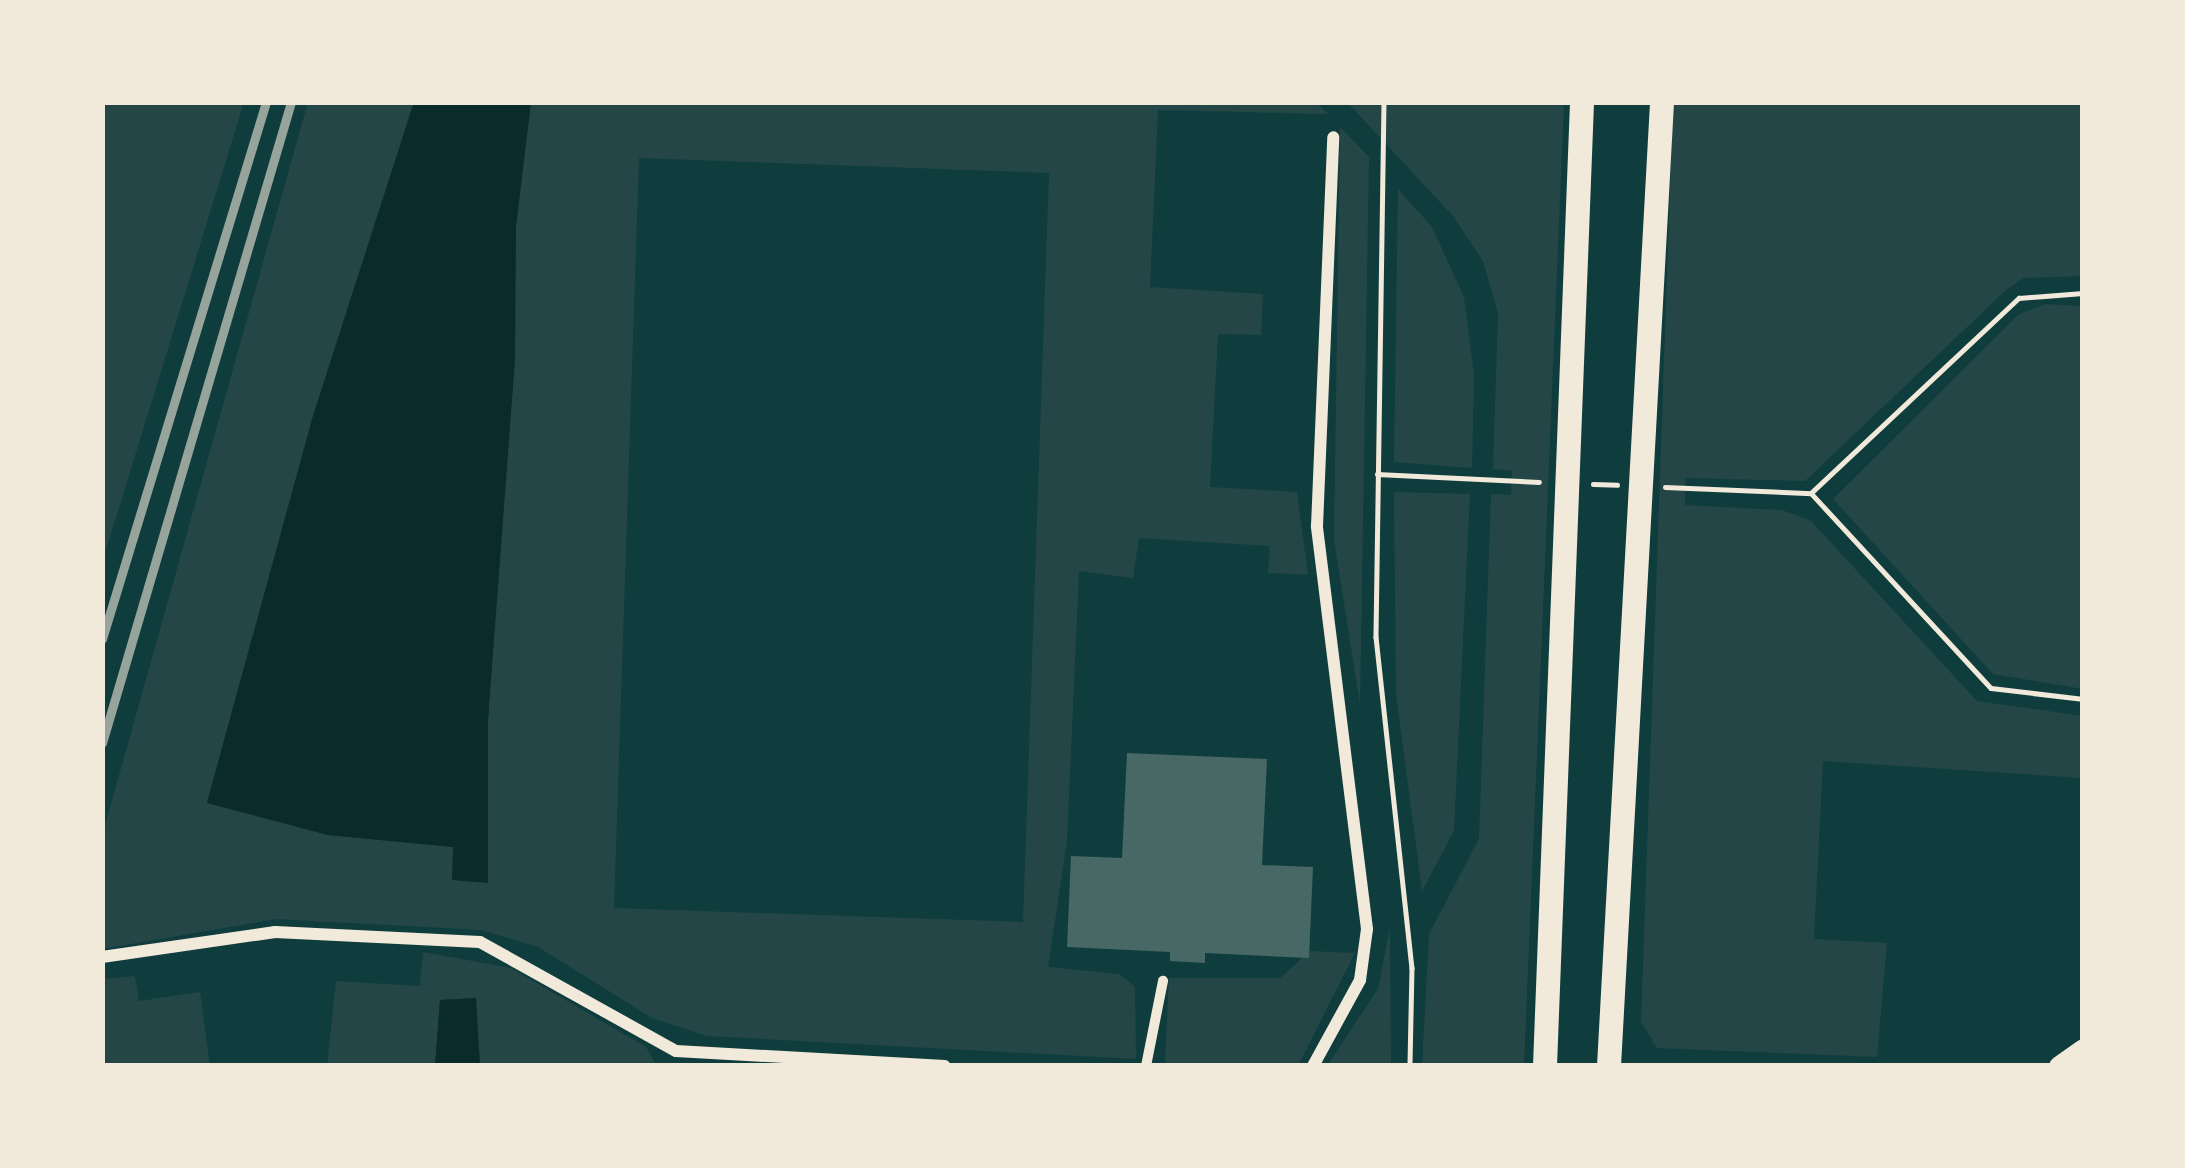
<!DOCTYPE html>
<html>
<head>
<meta charset="utf-8">
<style>
	body { margin:0 }
	#map { position:relative; width:2185px; height:1168px; overflow:hidden; background:#0f3d3e; font-family:Literata,serif }
	div>[style] { position:absolute }
	.green>* { inset:0; background:#244646 }
	.water>* { inset:0; background:#0a2a2b }
	.building>* { inset:0; background:#486865 }
	.path>* { height:4.5px; margin:-2.25px; padding:0 2.25px; transform-origin:2.25px; border-radius:2.25px; background:#f1e9da }
	.pedestrian>* { height:10px; margin:-5px; padding:0 5px; transform-origin:5px; border-radius:5px; background:#f1e9da }
	.minor>* { height:12px; margin:-6px; padding:0 6px; transform-origin:6px; border-radius:6px; background:#f1e9da }
	.tertiary>* { height:21px; margin:-10.5px; padding:0 10.5px; transform-origin:10.5px; border-radius:10.5px; background:#f1e9da }
	.secondary>* { height:24px; margin:-12px; padding:0 12px; transform-origin:12px; border-radius:12px; background:#f1e9da }
	.rail>* { height:9px; margin:-4.5px; padding:0 4.5px; transform-origin:4.5px; border-radius:4.5px; background:#97a49c }
	span { translate:-50% -50%; white-space:nowrap; text-align:center; line-height:1.15; -webkit-text-stroke:12px #f1e9da; paint-order:stroke }
	.frame { position:absolute; inset:0; border:105px solid #f1e9da; pointer-events:none }
</style>
</head>
<body>
<div id="map">
	<div class="green">
		<i style="clip-path:polygon(102px 102px,244px 102px,102px 563px)"></i>
		<i style="clip-path:polygon(evenodd,308px 102px,414px 102px,313px 416px,207px 802px,328px 835px,453px 847px,487px 883px,488px 720px,516px 226px,531px 102px,1316px 102px,1328px 114px,1158px 110px,1150px 287px,1263px 294px,1261px 335px,1218px 334px,1210px 487px,1297px 492px,1308px 575px,1268px 573px,1270px 546px,1139px 538px,1133px 578px,1079px 571px,1067px 841px,1048px 967px,1119px 974px,1135px 987px,1136px 1059px,707px 1036px,652px 1018px,538px 947px,481px 930px,276px 919px,102px 949px,102px 836px,308px 102px,639px 158px,1049px 173px,1023px 922px,614px 908px,639px 158px)"></i>
		<i style="clip-path:polygon(1347px 102px,1564px 102px,1524px 1066px,1422px 1066px,1429px 934px,1479px 839px,1491px 494px,1511px 495px,1512px 471px,1493px 469px,1498px 314px,1483px 261px,1453px 216px)"></i>
		<i style="clip-path:polygon(1673px 102px,2083px 102px,2083px 276px,2023px 278px,2006px 290px,1805px 481px,1685px 478px,1685px 505px,1782px 510px,1811px 521px,1977px 701px,2083px 716px,2083px 778px,1823px 761px,1814px 939px,1887px 943px,1877px 1057px,1657px 1048px,1641px 1022px)"></i>
		<i style="clip-path:polygon(1340px 127px,1369px 157px,1360px 704px,1334px 540px)"></i>
		<i style="clip-path:polygon(1398px 189px,1432px 227px,1464px 297px,1474px 376px,1472px 468px,1394px 462px)"></i>
		<i style="clip-path:polygon(2045px 304px,2083px 306px,2083px 689px,1993px 674px,1833px 499px,2019px 314px)"></i>
		<i style="clip-path:polygon(1394px 492px,1470px 494px,1454px 831px,1422px 891px,1396px 694px)"></i>
		<i style="clip-path:polygon(1390px 927px,1391px 1066px,1327px 1066px,1378px 989px)"></i>
		<i style="clip-path:polygon(1310px 951px,1355px 953px,1298px 1066px,1165px 1064px,1169px 978px,1280px 978px)"></i>
		<i style="clip-path:polygon(423px 952px,511px 968px,646px 1047px,657px 1066px,480px 1066px,475px 998px,440px 1000px,435px 1066px,327px 1066px,336px 981px,420px 986px)"></i>
		<i style="clip-path:polygon(135px 976px,139px 1001px,200px 992px,210px 1066px,102px 1066px,102px 979px)"></i>
	</div>
	<div class="water">
		<i style="clip-path:polygon(414px 102px,531px 102px,516px 226px,515px 360px,488px 720px,488px 883px,452px 880px,453px 847px,328px 835px,207px 803px,313px 416px)"></i>
		<i style="clip-path:polygon(476px 998px,480px 1066px,435px 1066px,440px 1000px)"></i>
	</div>
	<div class="building">
		<i style="clip-path:polygon(1127px 753px,1267px 759px,1262px 865px,1313px 867px,1309px 958px,1205px 953px,1205px 963px,1170px 961px,1170px 952px,1067px 947px,1071px 856px,1122px 858px)"></i>
	</div>
	<div class="path">
		<i style="left:1384px;top:102px;width:535px;rotate:90.86deg"></i>
		<i style="left:1376px;top:637px;width:333px;rotate:83.8deg"></i>
		<i style="left:1412px;top:968px;width:98px;rotate:91.2deg"></i>
		<i style="left:1377px;top:474px;width:162px;rotate:2.8deg"></i>
		<i style="left:1593px;top:484px;width:24px;rotate:2deg"></i>
		<i style="left:1665px;top:487px;width:146px;rotate:2.4deg"></i>
		<i style="left:1811px;top:493px;width:265px;rotate:47.3deg"></i>
		<i style="left:1991px;top:688px;width:93px;rotate:6.8deg"></i>
		<i style="left:1811px;top:493px;width:285px;rotate:-43.2deg"></i>
		<i style="left:2019px;top:298px;width:64px;rotate:-4.5deg"></i>
	</div>
	<div class="pedestrian">
		<i style="left:1146px;top:1066px;width:87px;rotate:-78.7deg"></i>
	</div>
	<div class="minor">
		<i style="left:102px;top:957px;width:175px;rotate:-8.2deg"></i>
		<i style="left:275px;top:932px;width:205px;rotate:2.8deg"></i>
		<i style="left:480px;top:942px;width:224px;rotate:29.1deg"></i>
		<i style="left:676px;top:1051px;width:269px;rotate:3.2deg"></i>
		<i style="left:1313px;top:1066px;width:98px;rotate:-61.3deg"></i>
		<i style="left:1360px;top:980px;width:51px;rotate:-82.2deg"></i>
		<i style="left:1367px;top:929px;width:406px;rotate:-97.1deg"></i>
		<i style="left:1317px;top:526px;width:389px;rotate:-87.6deg"></i>
	</div>
	<div class="tertiary">
		<i style="left:2059px;top:1066px;width:29px;rotate:-35deg"></i>
	</div>
	<div class="secondary">
		<i style="left:1545px;top:1066px;width:965px;rotate:-87.8deg"></i>
		<i style="left:1609px;top:1066px;width:965px;rotate:-86.85deg"></i>
	</div>
	<div class="rail">
		<i style="left:102px;top:639px;width:561px;rotate:-73.02deg"></i>
		<i style="left:102px;top:743px;width:668px;rotate:-73.57deg"></i>
	</div>
	<div class="frame"></div>
</div>
</body>
</html>
